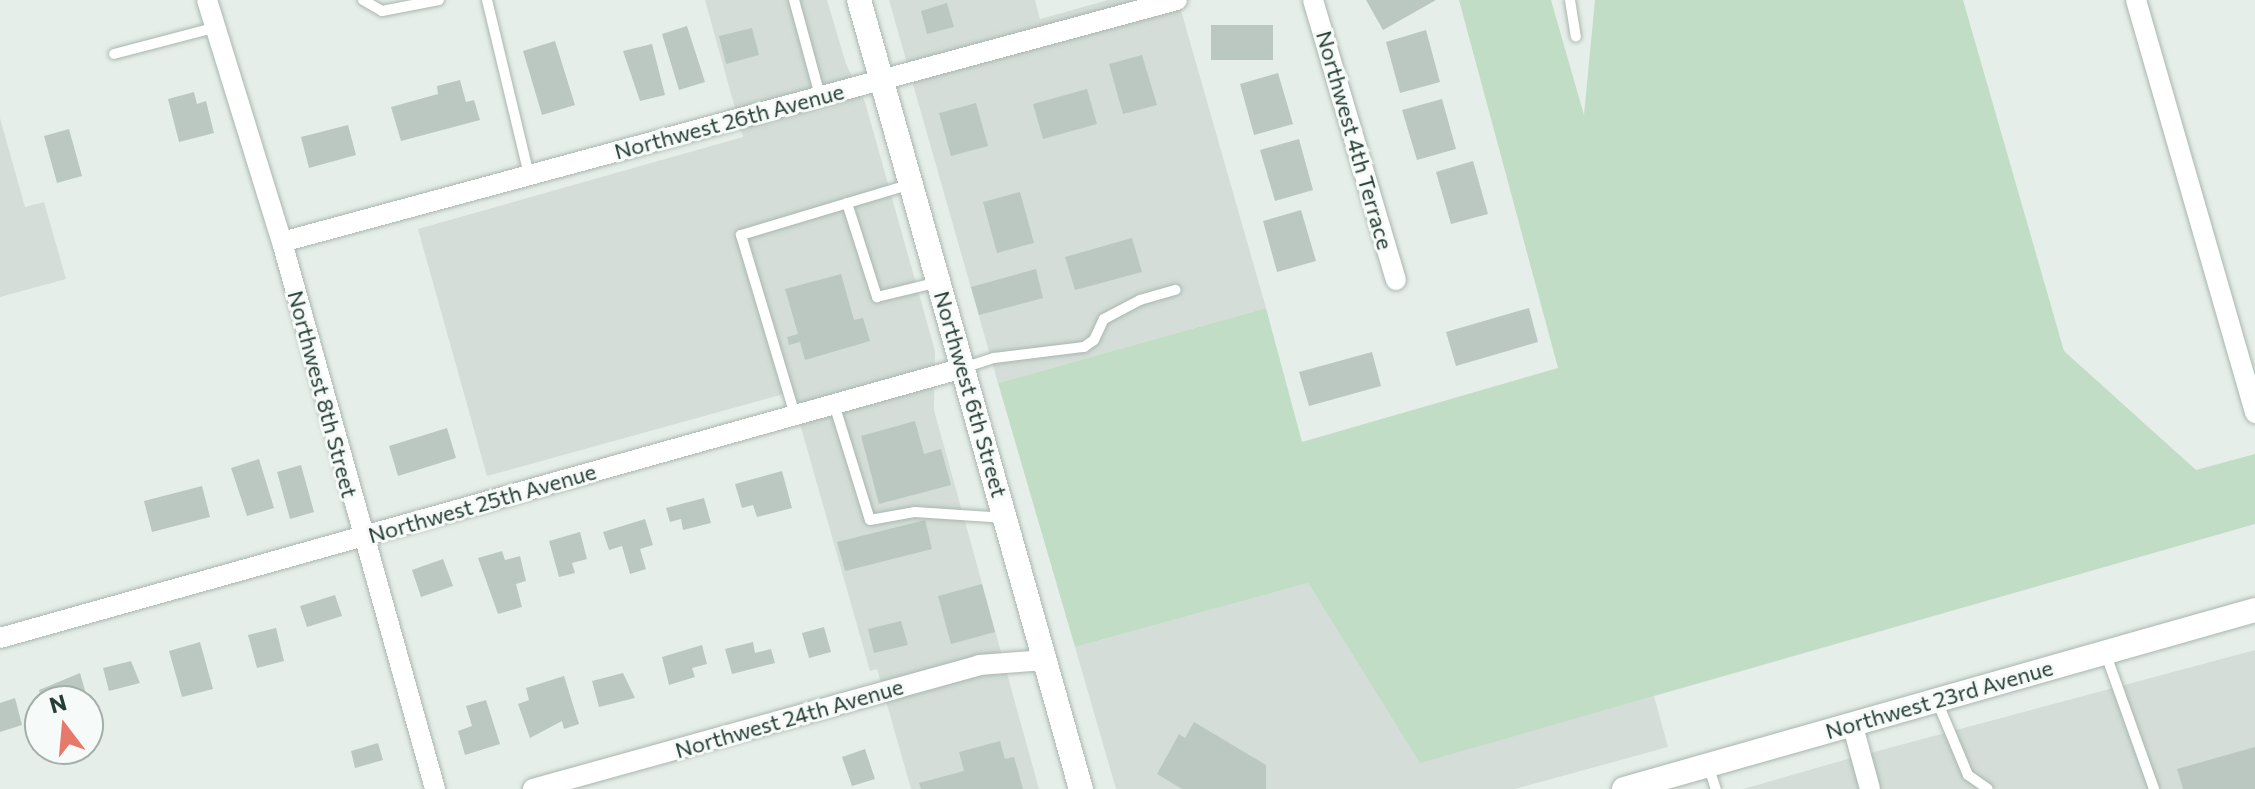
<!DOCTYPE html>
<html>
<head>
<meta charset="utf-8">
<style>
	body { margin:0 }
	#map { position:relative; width:2255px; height:789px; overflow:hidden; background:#e6eee9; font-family:Commissioner,sans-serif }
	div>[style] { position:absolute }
	.built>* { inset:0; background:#d4ddd8 }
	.green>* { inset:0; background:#c1ddc5 }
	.building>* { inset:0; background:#bbc8c2 }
	.roads { filter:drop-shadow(0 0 2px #a9b6af) drop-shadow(0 0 2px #a9b6af) }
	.lane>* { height:10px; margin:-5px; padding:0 5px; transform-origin:5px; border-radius:5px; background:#fff }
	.street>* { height:20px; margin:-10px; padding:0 10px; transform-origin:10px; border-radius:10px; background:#fff }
	.secondary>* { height:24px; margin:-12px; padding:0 12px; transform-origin:12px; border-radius:12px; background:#fff }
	span { translate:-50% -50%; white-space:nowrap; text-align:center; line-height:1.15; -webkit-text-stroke:6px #f6faf8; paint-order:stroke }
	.street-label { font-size:22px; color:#263e35 }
	.north { position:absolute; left:24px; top:685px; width:80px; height:80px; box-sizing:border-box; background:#f6faf8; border:2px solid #a3afaa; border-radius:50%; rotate:344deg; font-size:22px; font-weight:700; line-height:32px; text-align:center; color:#263e35 }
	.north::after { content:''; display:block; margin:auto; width:28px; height:36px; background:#e7796b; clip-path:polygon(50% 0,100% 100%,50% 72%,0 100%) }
</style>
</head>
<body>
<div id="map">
	<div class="built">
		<i style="clip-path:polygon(705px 0,827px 0,846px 64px,865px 102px,935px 351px,934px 410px,1039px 789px,911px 789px,877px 669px,870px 671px,791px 392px,487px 476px,418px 229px,743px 137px)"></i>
		<i style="clip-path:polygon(889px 0,1035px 0,1040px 19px,1108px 0,1178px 0,1266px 308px,998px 383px)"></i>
		<i style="clip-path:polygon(0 118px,25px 207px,44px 202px,66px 279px,0 297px)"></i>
		<i style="clip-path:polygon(1308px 583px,1420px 762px,1654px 696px,1668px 747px,1515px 789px,1116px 789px,1075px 647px)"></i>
		<i style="clip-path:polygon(2255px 650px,2255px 789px,1743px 789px,1844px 760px)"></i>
	</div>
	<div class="green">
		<i style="clip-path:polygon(1459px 0,1551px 0,1584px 115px,1595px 0,1963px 0,2064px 351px,2196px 470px,2255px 454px,2255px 524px,1420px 763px,1308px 583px,1075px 647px,998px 383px,1266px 308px,1302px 442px,1558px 368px)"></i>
	</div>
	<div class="building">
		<i style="clip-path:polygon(1366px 0,1436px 0,1383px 30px)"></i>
		<i style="clip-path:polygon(947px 3px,954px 27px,927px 34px,921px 11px)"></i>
		<i style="clip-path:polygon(1211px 25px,1273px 25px,1273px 60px,1211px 60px)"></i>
		<i style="clip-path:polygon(687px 26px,705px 82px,679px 90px,662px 34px)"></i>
		<i style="clip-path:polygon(752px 28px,759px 55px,726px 64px,719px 36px)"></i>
		<i style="clip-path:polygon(1426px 30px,1440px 82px,1400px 93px,1386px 42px)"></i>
		<i style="clip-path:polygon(555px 41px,575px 105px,542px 115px,523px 51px)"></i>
		<i style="clip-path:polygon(652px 44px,665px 95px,640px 101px,623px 51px)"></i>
		<i style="clip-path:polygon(1142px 55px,1157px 105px,1123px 114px,1109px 64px)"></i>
		<i style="clip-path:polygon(1278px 73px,1293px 124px,1254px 135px,1240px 84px)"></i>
		<i style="clip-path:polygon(460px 80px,466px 102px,474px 100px,480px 120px,401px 141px,391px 107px,438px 94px,437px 86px)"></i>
		<i style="clip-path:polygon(1087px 89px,1097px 124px,1043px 139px,1033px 104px)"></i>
		<i style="clip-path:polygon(194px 92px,197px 104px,206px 101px,214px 133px,179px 142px,168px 99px)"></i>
		<i style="clip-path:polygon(1442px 99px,1456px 149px,1417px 160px,1402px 110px)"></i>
		<i style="clip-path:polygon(976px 103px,988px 146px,951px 156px,939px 113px)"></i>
		<i style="clip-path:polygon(348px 125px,356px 155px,309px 168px,301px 137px)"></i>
		<i style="clip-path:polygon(69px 129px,82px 176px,57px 183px,44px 136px)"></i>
		<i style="clip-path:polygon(1299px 139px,1313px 190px,1275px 201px,1260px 150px)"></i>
		<i style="clip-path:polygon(1473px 161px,1488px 214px,1451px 224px,1436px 172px)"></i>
		<i style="clip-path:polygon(1020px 192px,1034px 243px,997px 253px,983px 202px)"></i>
		<i style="clip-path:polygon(1301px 210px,1316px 261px,1277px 272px,1263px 221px)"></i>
		<i style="clip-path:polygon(1132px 238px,1142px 272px,1075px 290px,1065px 257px)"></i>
		<i style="clip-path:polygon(1036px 269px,1043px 298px,979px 315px,971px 287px)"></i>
		<i style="clip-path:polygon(841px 274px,854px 320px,863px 318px,870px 341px,805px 360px,800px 342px,789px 345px,787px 337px,798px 334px,785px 289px)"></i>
		<i style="clip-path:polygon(1529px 308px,1538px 342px,1456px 366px,1446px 332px)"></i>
		<i style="clip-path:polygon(1372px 352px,1381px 386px,1309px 406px,1299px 372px)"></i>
		<i style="clip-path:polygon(915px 421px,924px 454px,941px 449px,951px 485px,879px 504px,861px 436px)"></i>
		<i style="clip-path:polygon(447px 428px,456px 458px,398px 476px,389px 446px)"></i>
		<i style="clip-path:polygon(259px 459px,274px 508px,247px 516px,231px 468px)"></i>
		<i style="clip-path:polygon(301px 465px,314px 512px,290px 519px,277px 472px)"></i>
		<i style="clip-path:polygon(782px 471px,792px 508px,757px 517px,753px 505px,742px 508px,735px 484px)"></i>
		<i style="clip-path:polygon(202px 486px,210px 517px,152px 532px,144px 501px)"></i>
		<i style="clip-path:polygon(704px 498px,711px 523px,683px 530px,681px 519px,670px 522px,666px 508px)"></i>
		<i style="clip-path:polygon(645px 519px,653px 545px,640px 549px,646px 569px,630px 574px,622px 546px,609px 550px,603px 532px)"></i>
		<i style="clip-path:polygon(925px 520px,932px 549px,845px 571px,837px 542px)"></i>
		<i style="clip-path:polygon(580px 532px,587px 559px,572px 563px,575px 573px,559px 577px,549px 541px)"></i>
		<i style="clip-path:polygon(502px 551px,505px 560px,520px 556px,526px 581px,516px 584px,522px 607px,498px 614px,478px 558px)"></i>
		<i style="clip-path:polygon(443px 559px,453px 586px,421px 597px,412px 570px)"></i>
		<i style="clip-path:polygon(982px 584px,995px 632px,951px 644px,938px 596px)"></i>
		<i style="clip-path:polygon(335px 595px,342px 616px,307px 627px,300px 606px)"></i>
		<i style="clip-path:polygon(901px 621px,908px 645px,874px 653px,868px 629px)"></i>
		<i style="clip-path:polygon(824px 627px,831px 652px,809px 658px,802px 633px)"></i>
		<i style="clip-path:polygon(276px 628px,284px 661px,257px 668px,248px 635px)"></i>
		<i style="clip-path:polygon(200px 642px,213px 689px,182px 697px,169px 651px)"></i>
		<i style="clip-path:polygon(753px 642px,755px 653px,771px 649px,775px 663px,732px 674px,725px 649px)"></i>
		<i style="clip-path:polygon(702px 645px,707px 664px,692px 668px,695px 677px,669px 685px,662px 657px)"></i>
		<i style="clip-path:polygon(131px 661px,140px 683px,109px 691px,103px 668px)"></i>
		<i style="clip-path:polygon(80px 673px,88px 701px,41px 701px,39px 690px)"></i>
		<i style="clip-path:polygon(623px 673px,635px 698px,599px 707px,592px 681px)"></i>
		<i style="clip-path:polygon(564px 676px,579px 724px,564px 729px,562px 721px,530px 738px,518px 704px,529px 700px,526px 688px)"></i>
		<i style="clip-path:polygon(15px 698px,22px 725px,0 732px,0 703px)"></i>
		<i style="clip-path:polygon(486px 700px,500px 744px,465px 755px,458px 731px,472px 726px,466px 706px)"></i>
		<i style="clip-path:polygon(88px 706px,96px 734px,88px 736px)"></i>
		<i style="clip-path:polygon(1194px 722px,1266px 765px,1266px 789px,1182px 789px,1157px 774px,1179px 734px,1185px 738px)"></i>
		<i style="clip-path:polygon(1000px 741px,1005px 759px,1014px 757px,1023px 789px,921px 789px,919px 783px,964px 771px,959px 752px)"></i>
		<i style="clip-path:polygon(378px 743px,383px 760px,355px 768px,351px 751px)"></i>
		<i style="clip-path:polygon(2255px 747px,2255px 789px,2183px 789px,2177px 769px)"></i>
		<i style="clip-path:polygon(865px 749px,875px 779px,852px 786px,842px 757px)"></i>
	</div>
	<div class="roads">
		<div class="lane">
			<i style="left:363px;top:0;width:22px;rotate:30deg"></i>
			<i style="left:382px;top:11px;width:58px;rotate:-10.9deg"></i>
			<i style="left:487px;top:0;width:180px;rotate:76.5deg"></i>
			<i style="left:794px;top:0;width:99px;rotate:74.8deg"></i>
			<i style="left:1570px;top:0;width:37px;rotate:81deg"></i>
			<i style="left:114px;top:54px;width:106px;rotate:-14.7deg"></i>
			<i style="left:847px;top:203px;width:99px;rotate:72.3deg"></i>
			<i style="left:877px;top:297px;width:64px;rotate:-13.6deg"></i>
			<i style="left:963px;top:368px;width:33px;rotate:-18deg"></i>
			<i style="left:994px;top:358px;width:91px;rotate:-7deg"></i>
			<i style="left:1084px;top:347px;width:12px;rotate:-35deg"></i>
			<i style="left:1094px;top:340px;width:23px;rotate:-65deg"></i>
			<i style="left:1104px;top:319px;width:41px;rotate:-27.8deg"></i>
			<i style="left:1140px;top:300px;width:37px;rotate:-16deg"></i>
			<i style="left:834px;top:404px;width:121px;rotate:72.8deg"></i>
			<i style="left:870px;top:520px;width:46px;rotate:-10.1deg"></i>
			<i style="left:915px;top:512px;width:91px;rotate:3.8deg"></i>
			<i style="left:795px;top:415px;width:188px;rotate:-106.7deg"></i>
			<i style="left:741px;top:235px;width:177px;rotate:-16.7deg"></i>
			<i style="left:2105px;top:652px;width:145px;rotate:70.3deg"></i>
			<i style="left:1937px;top:701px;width:80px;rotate:67.3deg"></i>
			<i style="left:1968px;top:775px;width:24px;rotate:35deg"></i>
			<i style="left:1708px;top:765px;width:25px;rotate:72deg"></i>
		</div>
		<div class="street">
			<i style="left:207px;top:0;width:253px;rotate:72.8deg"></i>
			<i style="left:282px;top:242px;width:568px;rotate:74.37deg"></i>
			<i style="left:1313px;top:0;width:292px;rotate:73.5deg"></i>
			<i style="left:2136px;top:0;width:430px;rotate:73.9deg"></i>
			<i style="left:282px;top:242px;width:927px;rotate:-15.13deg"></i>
			<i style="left:0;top:638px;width:1000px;rotate:-15.66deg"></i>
			<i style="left:1852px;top:723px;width:68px;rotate:74.7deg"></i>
			<i style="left:533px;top:789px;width:463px;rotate:-15.5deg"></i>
			<i style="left:979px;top:665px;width:67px;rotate:-4.3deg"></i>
		</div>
		<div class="secondary">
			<i style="left:859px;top:0;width:820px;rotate:74.29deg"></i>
			<i style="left:1624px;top:789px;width:656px;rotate:-15.84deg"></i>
		</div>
	</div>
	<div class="street-label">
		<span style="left:729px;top:121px;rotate:-15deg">Northwest 26th Avenue</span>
		<span style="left:1355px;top:140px;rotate:74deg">Northwest 4th Terrace</span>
		<span style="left:323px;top:394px;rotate:75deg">Northwest 8th Street</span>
		<span style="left:971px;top:394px;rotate:74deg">Northwest 6th Street</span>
		<span style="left:482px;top:503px;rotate:-16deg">Northwest 25th Avenue</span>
		<span style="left:1939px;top:699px;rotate:-16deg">Northwest 23rd Avenue</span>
		<span style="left:789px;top:718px;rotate:-16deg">Northwest 24th Avenue</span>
	</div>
	<div class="north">N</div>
</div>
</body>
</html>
